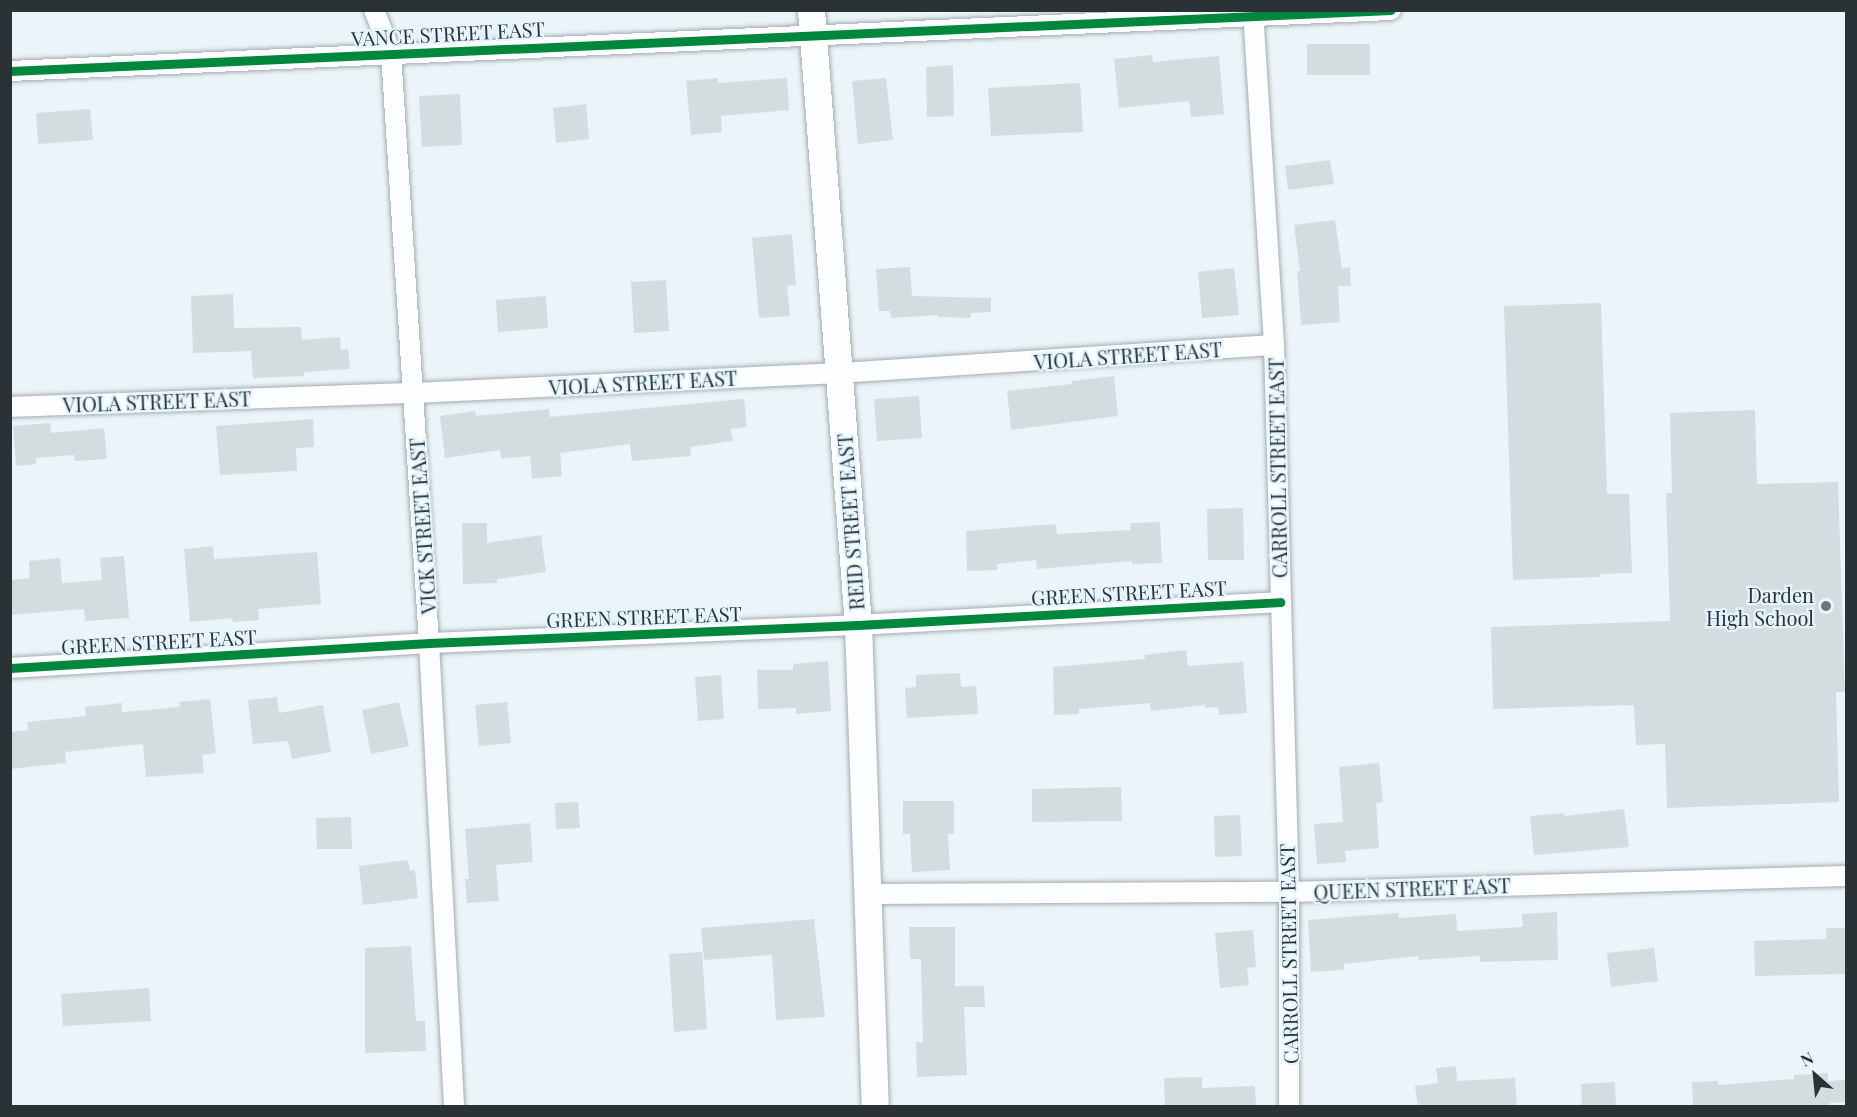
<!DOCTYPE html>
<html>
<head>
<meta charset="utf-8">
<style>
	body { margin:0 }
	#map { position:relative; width:1857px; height:1117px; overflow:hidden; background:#eaf4f9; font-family:"Playfair Display",serif }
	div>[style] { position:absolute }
	.building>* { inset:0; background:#d4dce0 }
	.roads { filter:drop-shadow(0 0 2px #a5acb0) drop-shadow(0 0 2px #a5acb0) }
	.street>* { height:20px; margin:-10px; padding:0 10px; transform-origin:10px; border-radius:10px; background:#fcfdfe }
	.secondary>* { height:27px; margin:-13.5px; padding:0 13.5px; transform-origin:13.5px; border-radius:13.5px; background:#fcfdfe }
	.cycleway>* { height:9px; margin:-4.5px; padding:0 4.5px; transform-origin:4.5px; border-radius:4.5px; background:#00873e }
	.dots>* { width:16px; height:16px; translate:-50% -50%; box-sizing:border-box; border:3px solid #e4f5ff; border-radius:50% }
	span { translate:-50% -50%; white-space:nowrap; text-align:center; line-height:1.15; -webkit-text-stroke:4.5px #e4f5ff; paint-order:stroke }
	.street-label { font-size:20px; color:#2b3236 }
	.poi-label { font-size:20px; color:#2b3236 }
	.right { translate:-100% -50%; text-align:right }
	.frame { position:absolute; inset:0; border:12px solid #2b3236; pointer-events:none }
	.north { position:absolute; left:1785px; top:1045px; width:60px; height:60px; -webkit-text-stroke:4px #e4f5ff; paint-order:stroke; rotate:333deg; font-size:16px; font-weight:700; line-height:24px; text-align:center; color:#2b3236 }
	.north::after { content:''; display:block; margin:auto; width:21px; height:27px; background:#2b3236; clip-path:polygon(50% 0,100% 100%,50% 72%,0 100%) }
</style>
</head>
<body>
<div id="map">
	<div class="building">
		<i style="clip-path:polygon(1307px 44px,1370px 44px,1370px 75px,1307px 75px)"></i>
		<i style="clip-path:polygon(1152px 55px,1153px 62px,1219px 56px,1224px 114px,1191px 117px,1189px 101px,1119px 108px,1114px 59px)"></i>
		<i style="clip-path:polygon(953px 65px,954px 116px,927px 117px,926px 67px)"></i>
		<i style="clip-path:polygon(718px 78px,718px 83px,787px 78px,789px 110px,721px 116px,722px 132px,691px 135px,686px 81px)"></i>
		<i style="clip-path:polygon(886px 78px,893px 140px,858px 144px,852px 81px)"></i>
		<i style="clip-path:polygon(1080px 83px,1083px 132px,991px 136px,988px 88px)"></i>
		<i style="clip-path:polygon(460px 94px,462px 145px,422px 147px,419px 96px)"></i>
		<i style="clip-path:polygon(586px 104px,589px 139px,556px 143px,553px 108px)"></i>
		<i style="clip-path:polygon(90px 109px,93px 140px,38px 144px,36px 113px)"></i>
		<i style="clip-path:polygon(1330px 160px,1334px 184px,1288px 190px,1285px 166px)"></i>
		<i style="clip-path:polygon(1335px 220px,1342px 268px,1350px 267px,1351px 286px,1338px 286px,1340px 322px,1301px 325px,1297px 271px,1300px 271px,1294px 225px)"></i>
		<i style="clip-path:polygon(792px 234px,796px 285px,787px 286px,790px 316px,759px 318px,752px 238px)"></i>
		<i style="clip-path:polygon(910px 267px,912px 296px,991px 298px,991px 312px,971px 313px,971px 318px,938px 317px,938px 315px,891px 318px,890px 311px,879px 311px,876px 269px)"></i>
		<i style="clip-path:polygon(1234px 268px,1239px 315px,1202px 318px,1198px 272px)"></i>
		<i style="clip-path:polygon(666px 280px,669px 331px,634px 333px,631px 282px)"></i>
		<i style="clip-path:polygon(233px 294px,234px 328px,301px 327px,302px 340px,340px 337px,341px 350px,348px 349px,350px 369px,304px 372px,304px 376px,253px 378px,251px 351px,193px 353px,191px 296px)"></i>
		<i style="clip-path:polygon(546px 296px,548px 328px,498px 332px,496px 300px)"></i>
		<i style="clip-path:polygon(1601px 303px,1607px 494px,1629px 494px,1632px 573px,1600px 574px,1600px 577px,1513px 580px,1504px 306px)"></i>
		<i style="clip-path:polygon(1114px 376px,1118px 416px,1011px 430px,1007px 391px,1072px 384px,1072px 381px)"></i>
		<i style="clip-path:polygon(919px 396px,922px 438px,877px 441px,874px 399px)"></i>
		<i style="clip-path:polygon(744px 399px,747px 427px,731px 429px,733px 441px,690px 447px,691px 456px,632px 461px,630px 444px,560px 453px,562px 476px,532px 479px,530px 456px,501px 459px,500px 450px,445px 458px,440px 416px,475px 411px,476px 416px,549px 409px,550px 417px)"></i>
		<i style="clip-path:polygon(1755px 410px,1757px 484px,1838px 482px,1845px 692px,1836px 692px,1839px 802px,1667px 808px,1665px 744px,1636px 745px,1634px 705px,1493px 709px,1491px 627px,1670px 621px,1666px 493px,1672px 493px,1670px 413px)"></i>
		<i style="clip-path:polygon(313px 419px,314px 447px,296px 448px,297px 471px,220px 475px,216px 426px)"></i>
		<i style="clip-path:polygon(50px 423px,51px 433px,104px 428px,107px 459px,75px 461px,74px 455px,36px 458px,36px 464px,16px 466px,13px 426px)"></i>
		<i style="clip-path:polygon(1243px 508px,1244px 560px,1208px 560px,1207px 509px)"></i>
		<i style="clip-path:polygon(1160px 522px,1162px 563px,1132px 564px,1132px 561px,1037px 569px,1036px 560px,997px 564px,997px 570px,967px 571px,966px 531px,1056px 524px,1057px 534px,1131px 530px,1130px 523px)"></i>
		<i style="clip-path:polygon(462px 523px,487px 523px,487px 543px,541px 535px,546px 572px,497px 579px,497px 583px,463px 584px)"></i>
		<i style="clip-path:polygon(213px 546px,214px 559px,317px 552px,321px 604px,258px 609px,259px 620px,233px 622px,232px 618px,190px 622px,184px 549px)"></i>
		<i style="clip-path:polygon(124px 556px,129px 618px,85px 621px,84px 609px,10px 615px,10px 580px,30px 578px,29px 561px,60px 558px,62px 583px,102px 580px,100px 558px)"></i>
		<i style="clip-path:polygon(1186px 650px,1188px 666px,1243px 662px,1247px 713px,1219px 715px,1218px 707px,1205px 708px,1205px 705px,1151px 711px,1150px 703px,1079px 709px,1079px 714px,1054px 715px,1053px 667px,1145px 659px,1144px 655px)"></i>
		<i style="clip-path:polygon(828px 661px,831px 711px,796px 714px,796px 708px,758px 709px,757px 670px,793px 670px,793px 664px)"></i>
		<i style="clip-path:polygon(960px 673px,961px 687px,976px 686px,978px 714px,907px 718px,905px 688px,916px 687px,916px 675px)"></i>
		<i style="clip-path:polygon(721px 675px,724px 719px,698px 721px,695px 677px)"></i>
		<i style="clip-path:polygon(277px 697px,279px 713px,323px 705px,331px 752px,292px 759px,288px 741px,253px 744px,248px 700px)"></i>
		<i style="clip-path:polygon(210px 699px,216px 753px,202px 755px,204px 773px,146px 777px,143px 744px,65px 752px,66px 763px,10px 769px,10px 732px,28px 730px,27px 722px,86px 716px,85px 707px,122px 703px,122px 712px,180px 707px,179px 702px)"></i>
		<i style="clip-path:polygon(399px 702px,409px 746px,371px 754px,362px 710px)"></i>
		<i style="clip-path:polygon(507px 702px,511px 743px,479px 746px,475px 705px)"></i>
		<i style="clip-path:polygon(1379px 763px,1383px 802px,1376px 803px,1379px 848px,1345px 851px,1346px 862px,1317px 864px,1314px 824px,1343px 822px,1339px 767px)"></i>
		<i style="clip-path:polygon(1121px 787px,1122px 821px,1032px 822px,1032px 789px)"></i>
		<i style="clip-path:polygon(903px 801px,954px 801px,954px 834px,948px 834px,950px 870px,912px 872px,910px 834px,903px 834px)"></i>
		<i style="clip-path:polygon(578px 802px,580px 828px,556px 829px,555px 803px)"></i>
		<i style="clip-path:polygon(1624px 809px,1629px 847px,1534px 855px,1530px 816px,1564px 813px,1565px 816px)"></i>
		<i style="clip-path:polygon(1240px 815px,1242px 856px,1215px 857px,1214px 816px)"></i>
		<i style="clip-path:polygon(351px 817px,352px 849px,317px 849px,316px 818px)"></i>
		<i style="clip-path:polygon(530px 823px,533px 862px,496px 865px,499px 901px,467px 903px,465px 879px,469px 879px,465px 829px)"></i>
		<i style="clip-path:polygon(408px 860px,410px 871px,415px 870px,418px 898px,363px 905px,359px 866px)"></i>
		<i style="clip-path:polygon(1557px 912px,1558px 960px,1480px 962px,1480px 956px,1418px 960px,1418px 956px,1344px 964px,1344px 970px,1311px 972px,1308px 920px,1398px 913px,1399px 918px,1456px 914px,1457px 931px,1523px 927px,1522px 914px)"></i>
		<i style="clip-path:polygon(814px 919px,825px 1017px,776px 1020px,772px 955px,704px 960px,701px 928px)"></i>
		<i style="clip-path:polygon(909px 927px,955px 927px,955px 986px,984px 986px,985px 1007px,964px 1007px,967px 1075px,917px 1077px,916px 1042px,923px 1042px,921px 959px,910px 959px)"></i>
		<i style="clip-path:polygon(1826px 928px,1846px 928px,1846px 974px,1755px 976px,1754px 941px,1826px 939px)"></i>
		<i style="clip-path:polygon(1253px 930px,1256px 967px,1247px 968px,1249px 985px,1220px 988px,1215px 933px)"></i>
		<i style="clip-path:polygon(411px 946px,416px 1021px,425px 1021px,426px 1051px,365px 1053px,365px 948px)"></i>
		<i style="clip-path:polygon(1654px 948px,1658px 981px,1611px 987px,1607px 953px)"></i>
		<i style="clip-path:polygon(702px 952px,707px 1029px,674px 1032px,669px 954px)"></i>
		<i style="clip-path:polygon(149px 988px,151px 1021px,63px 1026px,61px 994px)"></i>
		<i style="clip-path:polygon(1456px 1066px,1457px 1081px,1515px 1078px,1517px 1107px,1418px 1107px,1415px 1086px,1438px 1083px,1436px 1068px)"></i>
		<i style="clip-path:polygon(1828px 1073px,1828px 1081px,1846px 1080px,1846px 1102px,1830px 1103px,1830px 1107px,1693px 1107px,1692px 1082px,1718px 1081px,1718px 1085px,1794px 1079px,1794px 1075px)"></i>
		<i style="clip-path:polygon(1202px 1077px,1202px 1088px,1255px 1086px,1256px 1107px,1165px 1107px,1164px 1078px)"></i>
		<i style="clip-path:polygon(1615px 1082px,1616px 1107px,1582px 1107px,1581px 1084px)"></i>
	</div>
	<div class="roads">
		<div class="street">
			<i style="left:374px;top:10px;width:46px;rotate:68.4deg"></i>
			<i style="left:391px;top:53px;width:591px;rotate:86.31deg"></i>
			<i style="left:429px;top:643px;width:464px;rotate:86.9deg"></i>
			<i style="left:1253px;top:10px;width:336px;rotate:86.4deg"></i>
			<i style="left:1274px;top:345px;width:547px;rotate:88.43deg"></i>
			<i style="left:1289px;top:892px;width:214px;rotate:90deg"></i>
			<i style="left:10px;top:71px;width:1382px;rotate:-2.53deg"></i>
			<i style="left:10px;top:407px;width:403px;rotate:-2deg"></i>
			<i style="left:413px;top:393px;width:427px;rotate:-2.7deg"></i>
			<i style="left:840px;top:373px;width:435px;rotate:-3.7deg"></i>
			<i style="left:10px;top:668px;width:420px;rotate:-3.4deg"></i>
			<i style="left:429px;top:643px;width:429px;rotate:-2.4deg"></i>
			<i style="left:858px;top:625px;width:423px;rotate:-3.1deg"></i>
			<i style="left:869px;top:894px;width:420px;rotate:-0.3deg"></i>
			<i style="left:1289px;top:892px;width:557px;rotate:-1.65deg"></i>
		</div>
		<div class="secondary">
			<i style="left:811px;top:10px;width:617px;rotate:85.63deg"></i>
			<i style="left:858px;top:625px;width:481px;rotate:88deg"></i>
		</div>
	</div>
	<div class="cycleway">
		<i style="left:10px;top:71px;width:1382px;rotate:-2.53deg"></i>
		<i style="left:10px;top:668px;width:420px;rotate:-3.4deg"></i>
		<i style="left:429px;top:643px;width:429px;rotate:-2.4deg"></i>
		<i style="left:858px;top:625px;width:423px;rotate:-3.1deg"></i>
	</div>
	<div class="dots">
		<i style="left:1826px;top:606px;background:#6e767a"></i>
	</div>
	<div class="street-label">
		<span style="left:448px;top:33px;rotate:-3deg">VANCE STREET EAST</span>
		<span style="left:1128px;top:355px;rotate:-4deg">VIOLA STREET EAST</span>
		<span style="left:643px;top:382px;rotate:-3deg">VIOLA STREET EAST</span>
		<span style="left:157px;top:401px;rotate:-2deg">VIOLA STREET EAST</span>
		<span style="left:1277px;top:468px;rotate:-91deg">CARROLL STREET EAST</span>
		<span style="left:850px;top:522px;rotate:-94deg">REID STREET EAST</span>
		<span style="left:422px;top:526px;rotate:-94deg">VICK STREET EAST</span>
		<span style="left:1129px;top:592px;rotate:-3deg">GREEN STREET EAST</span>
		<span style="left:644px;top:616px;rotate:-2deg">GREEN STREET EAST</span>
		<span style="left:159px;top:641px;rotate:-3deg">GREEN STREET EAST</span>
		<span style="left:1412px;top:888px;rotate:-2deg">QUEEN STREET EAST</span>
		<span style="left:1288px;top:954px;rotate:-91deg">CARROLL STREET EAST</span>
	</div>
	<div class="poi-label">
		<span class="right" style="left:1814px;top:606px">Darden<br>High School</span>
	</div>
	<div class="frame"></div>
	<div class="north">N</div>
</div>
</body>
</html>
